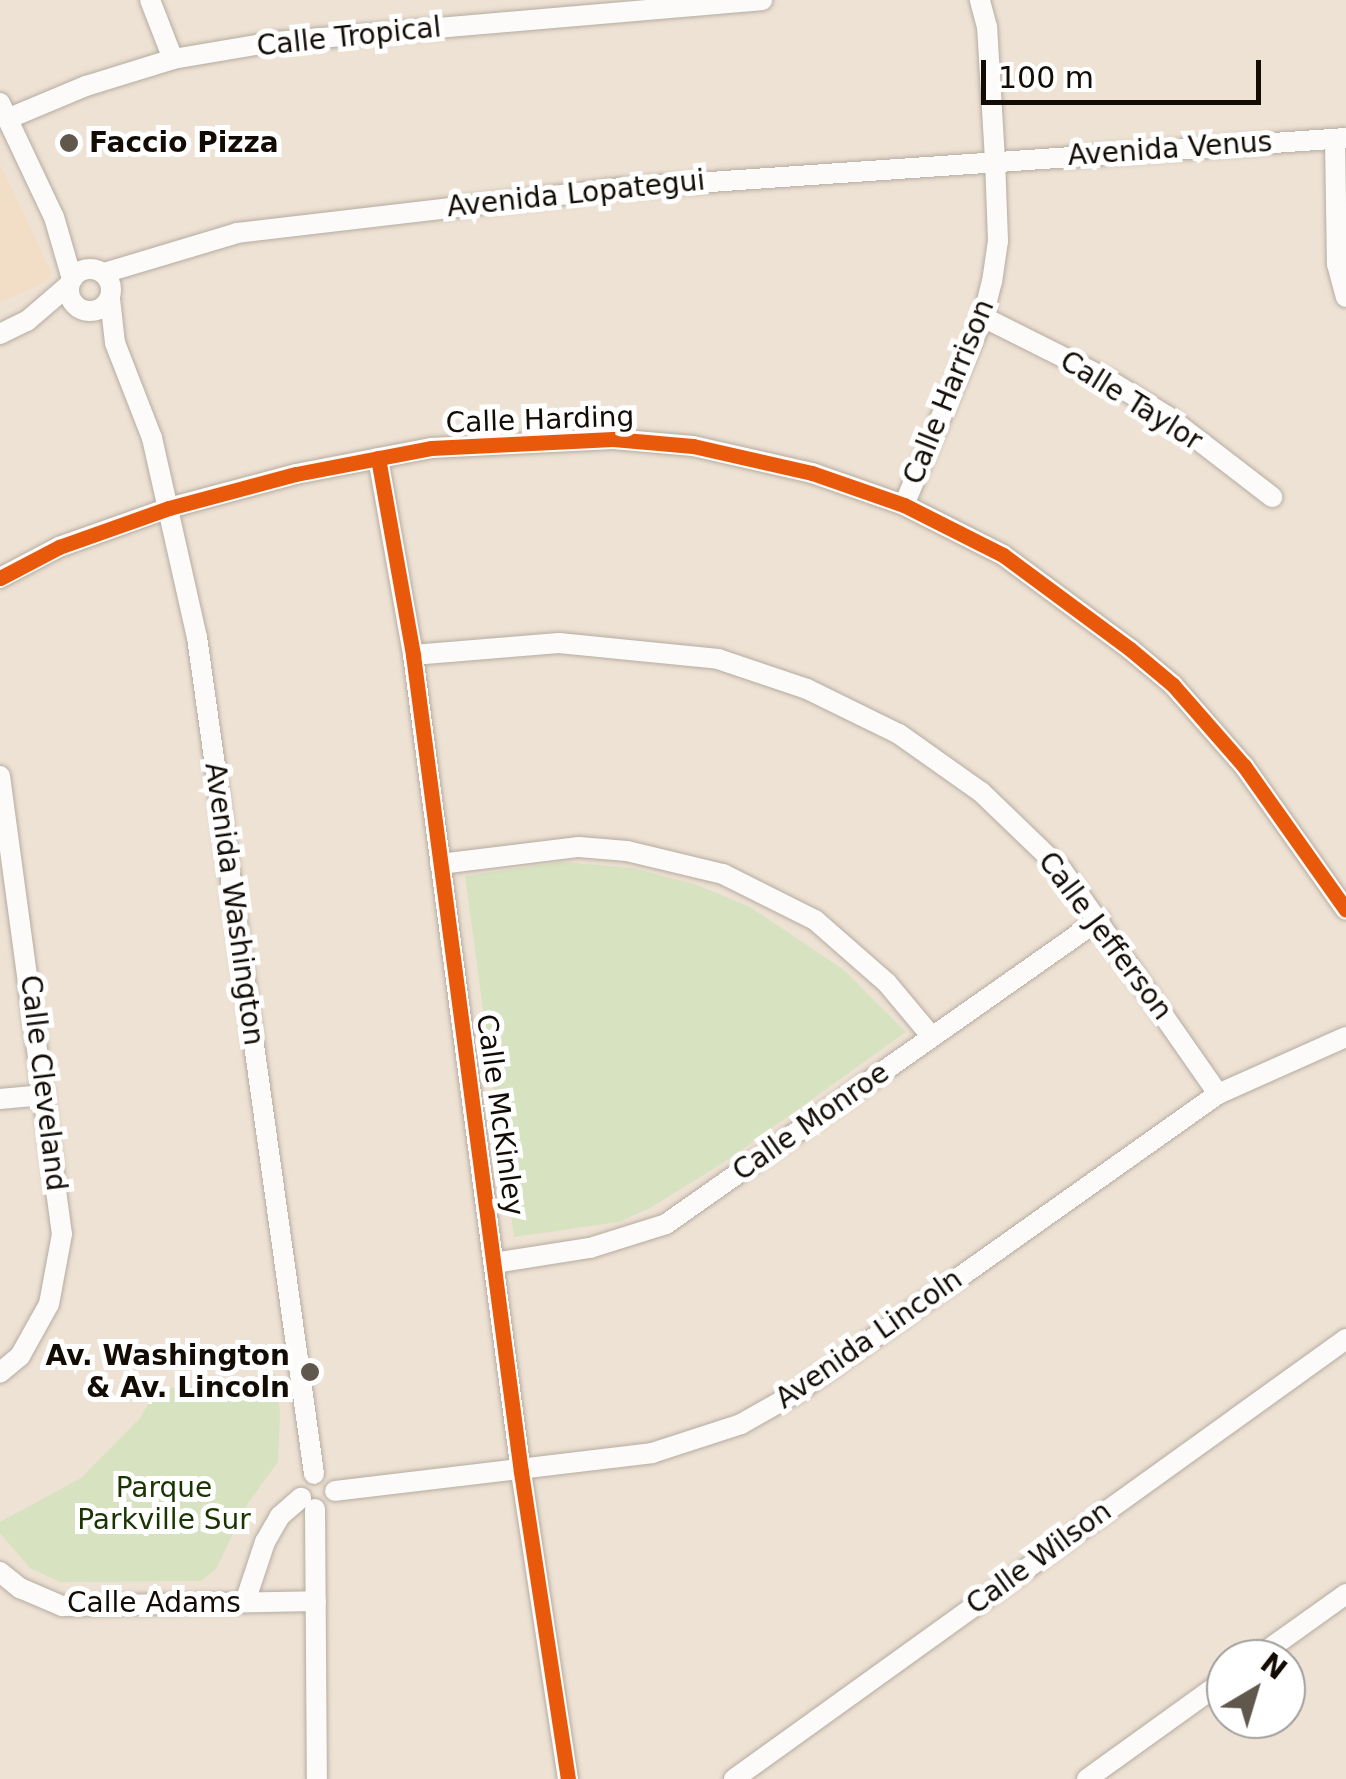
<!DOCTYPE html>
<html>
<head>
<meta charset="utf-8">
<style>
	body { margin:0 }
	#map { position:relative; width:1346px; height:1779px; overflow:hidden; background:#eee2d4; font-family:"DejaVu Sans",sans-serif }
	div>[style] { position:absolute }
	.built>* { inset:0; background:#f2dec6 }
	.green>* { inset:0; background:#d7e2c0 }
	.roads { filter:drop-shadow(0 0 2px #b5aca1) drop-shadow(0 0 2px #b5aca1) }
	.minor>* { height:20px; margin:-10px; padding:0 10px; transform-origin:10px; border-radius:10px; background:#fcfbf9 }
	.minor>.ring { margin:-10px; padding:0; box-sizing:content-box; background:none; border:20px solid #fcfbf9; border-radius:50% }
	.cycleway>* { height:15px; margin:-7.5px; padding:0 7.5px; transform-origin:7.5px; border-radius:7.5px; background:#e8590c }
	.dots>* { width:28px; height:28px; translate:-50% -50%; box-sizing:border-box; border:5px solid #fff; border-radius:50% }
	span { translate:-50% -50%; white-space:nowrap; text-align:center; line-height:1.15; -webkit-text-stroke:10px #fff; paint-order:stroke }
	.street-label { font-size:28px; color:#130c05 }
	.poi-label { font-size:28px; color:#130c05; font-weight:700 }
	.left { translate:0 -50%; text-align:left }
	.right { translate:-100% -50%; text-align:right }
	.park-label { font-size:28px; color:#1a3500 }
	.north { position:absolute; left:1206px; top:1639px; width:100px; height:100px; box-sizing:border-box; background:#fff; border:2px solid #a19e9b; border-radius:50%; rotate:38deg; font-size:28px; font-weight:700; line-height:40px; text-align:center; color:#130c05 }
	.north::after { content:''; display:block; margin:auto; width:35px; height:45px; background:#60574d; clip-path:polygon(50% 0,100% 100%,50% 72%,0 100%) }
	.scale { position:absolute; left:981px; top:60px; width:280px; height:45px; box-sizing:border-box; border:5px solid #130c05; border-top:0; padding-left:12px; font-size:30px; line-height:35px; white-space:nowrap; color:#130c05; -webkit-text-stroke:8px #fff; paint-order:stroke }
</style>
</head>
<body>
<div id="map">
	<div class="built">
		<i style="clip-path:polygon(0 164px,52px 273px,49px 280px,0 303px)"></i>
	</div>
	<div class="green">
		<i style="clip-path:polygon(562px 862px,633px 868px,697px 885px,750px 907px,844px 970px,906px 1032px,723px 1163px,650px 1208px,619px 1222px,514px 1237px,465px 876px)"></i>
		<i style="clip-path:polygon(275px 1374px,280px 1413px,278px 1462px,248px 1503px,216px 1569px,201px 1581px,60px 1582px,30px 1568px,0 1533px,0 1522px,81px 1478px,141px 1417px,156px 1390px)"></i>
	</div>
	<div class="roads">
		<div class="minor">
			<i style="left:150px;top:0;width:63px;rotate:68.7deg"></i>
			<i style="left:0;top:103px;width:126px;rotate:64.7deg"></i>
			<i style="left:54px;top:217px;width:65px;rotate:73.8deg"></i>
			<i style="left:7px;top:119px;width:86px;rotate:-22.7deg"></i>
			<i style="left:86px;top:86px;width:91px;rotate:-17.2deg"></i>
			<i style="left:173px;top:59px;width:102px;rotate:-9.6deg"></i>
			<i style="left:274px;top:42px;width:490px;rotate:-4.9deg"></i>
			<i style="left:1335px;top:139px;width:125px;rotate:89.1deg"></i>
			<i style="left:1337px;top:264px;width:34px;rotate:75deg"></i>
			<i class="ring" style="left:69px;top:269px;width:22px;height:22px"></i>
			<i style="left:104px;top:273px;width:139px;rotate:-16.7deg"></i>
			<i style="left:237px;top:233px;width:375px;rotate:-6.7deg"></i>
			<i style="left:609px;top:189px;width:739px;rotate:-3.96deg"></i>
			<i style="left:110px;top:299px;width:44px;rotate:83.5deg"></i>
			<i style="left:115px;top:343px;width:102px;rotate:68.7deg"></i>
			<i style="left:152px;top:438px;width:204px;rotate:77.3deg"></i>
			<i style="left:197px;top:637px;width:845px;rotate:82.04deg"></i>
			<i style="left:983px;top:317px;width:139px;rotate:26.6deg"></i>
			<i style="left:1107px;top:379px;width:70px;rotate:31.7deg"></i>
			<i style="left:1167px;top:416px;width:133px;rotate:37.6deg"></i>
			<i style="left:0;top:334px;width:30px;rotate:-26deg"></i>
			<i style="left:27px;top:321px;width:55px;rotate:-40.6deg"></i>
			<i style="left:378px;top:458px;width:200px;rotate:79.9deg"></i>
			<i style="left:413px;top:655px;width:824px;rotate:82.47deg"></i>
			<i style="left:521px;top:1472px;width:311px;rotate:81.3deg"></i>
			<i style="left:904px;top:505px;width:204px;rotate:-67.2deg"></i>
			<i style="left:983px;top:317px;width:36px;rotate:-76deg"></i>
			<i style="left:992px;top:282px;width:41px;rotate:-81.7deg"></i>
			<i style="left:998px;top:241px;width:81px;rotate:-92.1deg"></i>
			<i style="left:995px;top:160px;width:133px;rotate:-93.4deg"></i>
			<i style="left:987px;top:27px;width:28px;rotate:-105deg"></i>
			<i style="left:0;top:578px;width:67px;rotate:-27.7deg"></i>
			<i style="left:59px;top:547px;width:117px;rotate:-19.5deg"></i>
			<i style="left:169px;top:508px;width:131px;rotate:-15deg"></i>
			<i style="left:296px;top:474px;width:137px;rotate:-10.9deg"></i>
			<i style="left:431px;top:448px;width:182px;rotate:-2.8deg"></i>
			<i style="left:613px;top:439px;width:80px;rotate:5deg"></i>
			<i style="left:693px;top:446px;width:122px;rotate:12.8deg"></i>
			<i style="left:812px;top:473px;width:97px;rotate:19.2deg"></i>
			<i style="left:904px;top:505px;width:111px;rotate:26.8deg"></i>
			<i style="left:1003px;top:555px;width:158px;rotate:36.5deg"></i>
			<i style="left:1130px;top:649px;width:56px;rotate:39.9deg"></i>
			<i style="left:1173px;top:685px;width:108px;rotate:48.8deg"></i>
			<i style="left:1244px;top:766px;width:176px;rotate:54.7deg"></i>
			<i style="left:413px;top:655px;width:146px;rotate:-4.7deg"></i>
			<i style="left:559px;top:643px;width:160px;rotate:5.7deg"></i>
			<i style="left:718px;top:659px;width:94px;rotate:18.6deg"></i>
			<i style="left:807px;top:689px;width:102px;rotate:26.1deg"></i>
			<i style="left:899px;top:734px;width:100px;rotate:35.3deg"></i>
			<i style="left:981px;top:792px;width:112px;rotate:43.9deg"></i>
			<i style="left:1062px;top:870px;width:273px;rotate:55.1deg"></i>
			<i style="left:0;top:776px;width:462px;rotate:82.3deg"></i>
			<i style="left:62px;top:1234px;width:71px;rotate:100.5deg"></i>
			<i style="left:49px;top:1304px;width:60px;rotate:119.1deg"></i>
			<i style="left:20px;top:1356px;width:26px;rotate:140deg"></i>
			<i style="left:440px;top:864px;width:140px;rotate:-7deg"></i>
			<i style="left:579px;top:847px;width:48px;rotate:4.8deg"></i>
			<i style="left:627px;top:851px;width:99px;rotate:13.5deg"></i>
			<i style="left:723px;top:874px;width:103px;rotate:26.6deg"></i>
			<i style="left:815px;top:920px;width:96px;rotate:41.2deg"></i>
			<i style="left:887px;top:983px;width:70px;rotate:50.2deg"></i>
			<i style="left:0;top:1099px;width:44px;rotate:-5.2deg"></i>
			<i style="left:494px;top:1263px;width:97px;rotate:-8.9deg"></i>
			<i style="left:590px;top:1248px;width:80px;rotate:-17.5deg"></i>
			<i style="left:666px;top:1224px;width:530px;rotate:-35.1deg"></i>
			<i style="left:335px;top:1491px;width:319px;rotate:-6.8deg"></i>
			<i style="left:652px;top:1453px;width:94px;rotate:-18deg"></i>
			<i style="left:741px;top:1424px;width:63px;rotate:-29.4deg"></i>
			<i style="left:796px;top:1393px;width:517px;rotate:-35.32deg"></i>
			<i style="left:1218px;top:1094px;width:140px;rotate:-24deg"></i>
			<i style="left:315px;top:1509px;width:270px;rotate:89.6deg"></i>
			<i style="left:0;top:1572px;width:26px;rotate:39deg"></i>
			<i style="left:20px;top:1588px;width:46px;rotate:23.2deg"></i>
			<i style="left:62px;top:1606px;width:254px;rotate:-1.1deg"></i>
			<i style="left:245px;top:1602px;width:63px;rotate:-71.6deg"></i>
			<i style="left:265px;top:1542px;width:30px;rotate:-60deg"></i>
			<i style="left:280px;top:1516px;width:28px;rotate:-41deg"></i>
			<i style="left:1255px;top:1659px;width:112px;rotate:-35.5deg"></i>
			<i style="left:734px;top:1779px;width:754px;rotate:-35.71deg"></i>
			<i style="left:1087px;top:1779px;width:171px;rotate:-35.7deg"></i>
		</div>
	</div>
	<div class="cycleway">
		<i style="left:378px;top:458px;width:200px;rotate:79.9deg"></i>
		<i style="left:413px;top:655px;width:824px;rotate:82.47deg"></i>
		<i style="left:521px;top:1472px;width:311px;rotate:81.3deg"></i>
		<i style="left:0;top:578px;width:67px;rotate:-27.7deg"></i>
		<i style="left:59px;top:547px;width:117px;rotate:-19.5deg"></i>
		<i style="left:169px;top:508px;width:131px;rotate:-15deg"></i>
		<i style="left:296px;top:474px;width:137px;rotate:-10.9deg"></i>
		<i style="left:431px;top:448px;width:182px;rotate:-2.8deg"></i>
		<i style="left:613px;top:439px;width:80px;rotate:5deg"></i>
		<i style="left:693px;top:446px;width:122px;rotate:12.8deg"></i>
		<i style="left:812px;top:473px;width:97px;rotate:19.2deg"></i>
		<i style="left:904px;top:505px;width:111px;rotate:26.8deg"></i>
		<i style="left:1003px;top:555px;width:158px;rotate:36.5deg"></i>
		<i style="left:1130px;top:649px;width:56px;rotate:39.9deg"></i>
		<i style="left:1173px;top:685px;width:108px;rotate:48.8deg"></i>
		<i style="left:1244px;top:766px;width:176px;rotate:54.7deg"></i>
	</div>
	<div class="dots">
		<i style="left:69px;top:143px;background:#60574d"></i>
		<i style="left:310px;top:1372px;background:#60574d"></i>
	</div>
	<div class="street-label">
		<span style="left:349px;top:37px;rotate:-6deg">Calle Tropical</span>
		<span style="left:1170px;top:149px;rotate:-4deg">Avenida Venus</span>
		<span style="left:576px;top:194px;rotate:-6deg">Avenida Lopategui</span>
		<span style="left:949px;top:392px;rotate:-68deg">Calle Harrison</span>
		<span style="left:1131px;top:401px;rotate:32deg">Calle Taylor</span>
		<span style="left:540px;top:420px;rotate:-2deg">Calle Harding</span>
		<span style="left:234px;top:904px;rotate:82deg">Avenida Washington</span>
		<span style="left:1105px;top:936px;rotate:53deg">Calle Jefferson</span>
		<span style="left:43px;top:1083px;rotate:83deg">Calle Cleveland</span>
		<span style="left:500px;top:1115px;rotate:82deg">Calle McKinley</span>
		<span style="left:811px;top:1122px;rotate:-35deg">Calle Monroe</span>
		<span style="left:869px;top:1339px;rotate:-35deg">Avenida Lincoln</span>
		<span style="left:1039px;top:1558px;rotate:-36deg">Calle Wilson</span>
		<span style="left:154px;top:1603px">Calle Adams</span>
	</div>
	<div class="poi-label">
		<span class="left" style="left:89px;top:143px">Faccio Pizza</span>
		<span class="right" style="left:290px;top:1372px">Av. Washington<br>&amp; Av. Lincoln</span>
	</div>
	<div class="park-label">
		<span style="left:164px;top:1504px">Parque<br>Parkville Sur</span>
	</div>
	<div class="north">N</div>
	<div class="scale">100 m</div>
</div>
</body>
</html>
